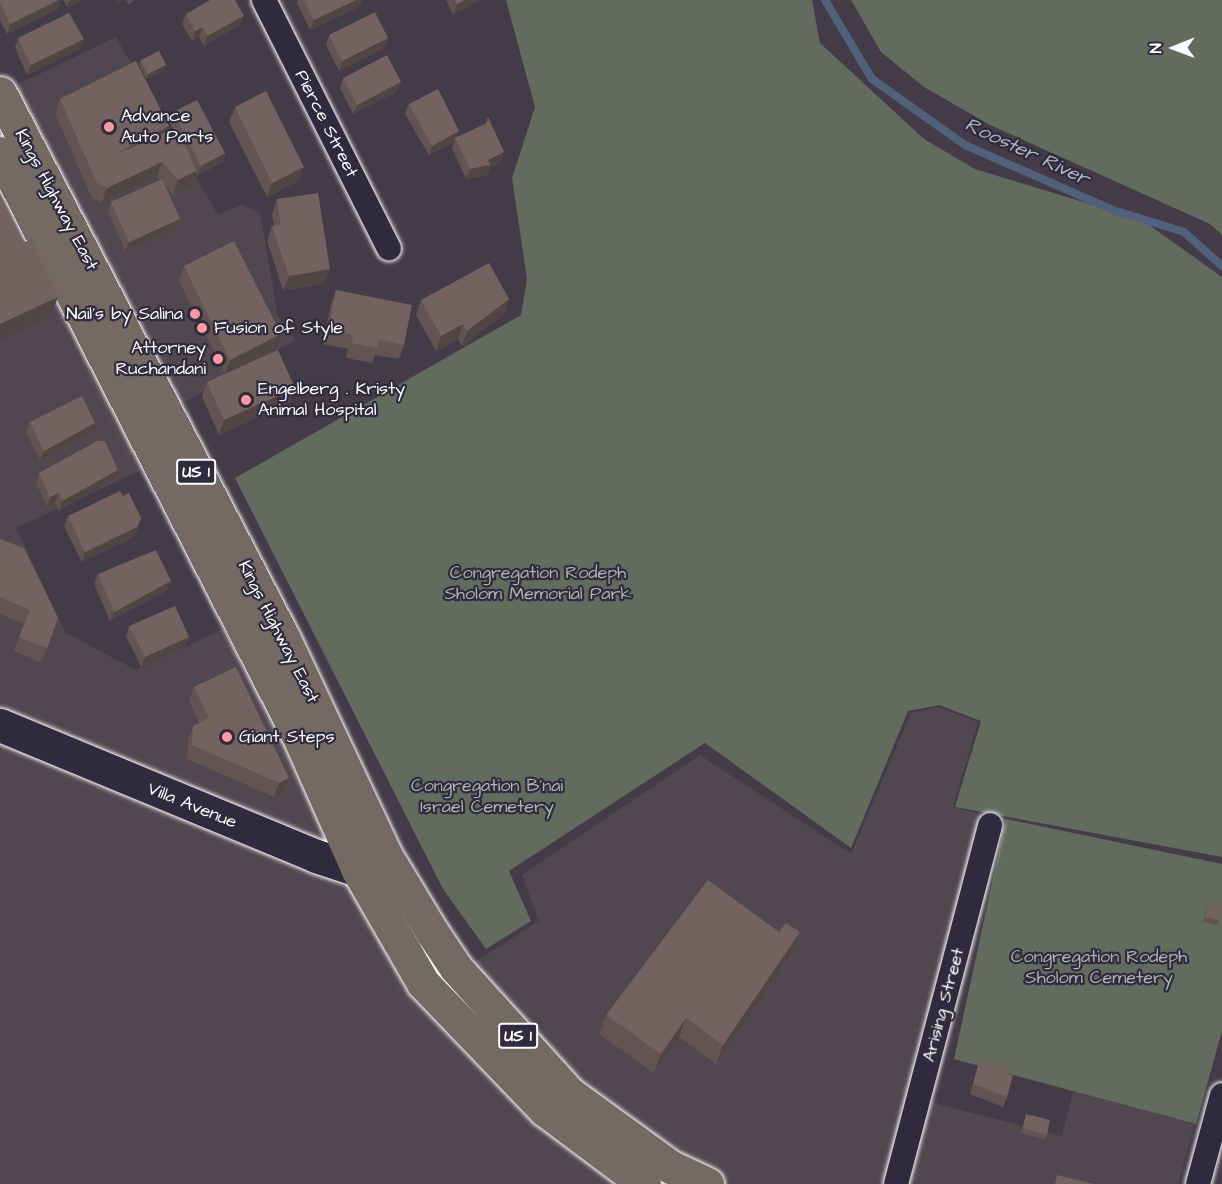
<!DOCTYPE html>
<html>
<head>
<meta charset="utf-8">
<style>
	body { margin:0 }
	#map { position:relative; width:1222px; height:1184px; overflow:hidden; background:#433b48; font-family:"Architects Daughter",sans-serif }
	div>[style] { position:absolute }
	.built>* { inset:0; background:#51474f }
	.green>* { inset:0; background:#636b5e }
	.stream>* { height:8px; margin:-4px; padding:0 4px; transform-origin:4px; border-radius:4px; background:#51617b }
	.roads { filter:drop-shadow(0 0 2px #fff) drop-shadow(0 0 2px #fff) }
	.minor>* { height:24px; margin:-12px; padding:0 12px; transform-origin:12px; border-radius:12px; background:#2f2a3d }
	.secondary>* { height:33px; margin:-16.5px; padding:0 16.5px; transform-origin:16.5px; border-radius:16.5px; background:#2f2a3d }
	.primary>* { height:33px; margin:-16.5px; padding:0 16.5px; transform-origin:16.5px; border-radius:16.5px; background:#756964 }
	.wall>* { inset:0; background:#635453 }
	.shaded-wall>* { inset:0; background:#504543 }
	.building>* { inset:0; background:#736260 }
	.dots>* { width:16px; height:16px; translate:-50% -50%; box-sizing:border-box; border:3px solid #2f2a3d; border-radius:50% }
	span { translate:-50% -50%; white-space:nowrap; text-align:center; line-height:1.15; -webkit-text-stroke:4.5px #2f2a3d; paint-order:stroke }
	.shield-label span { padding:2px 4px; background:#2f2a3d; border:2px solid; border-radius:4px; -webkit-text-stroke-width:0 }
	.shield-label { font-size:16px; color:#fff; font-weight:700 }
	.poi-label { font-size:18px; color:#fff }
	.left { translate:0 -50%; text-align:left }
	.right { translate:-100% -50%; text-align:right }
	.street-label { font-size:18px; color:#fff }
	.park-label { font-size:18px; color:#b1b5ae }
	.water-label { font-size:20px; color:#b1b8c4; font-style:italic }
	.north { position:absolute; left:1144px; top:18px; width:60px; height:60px; -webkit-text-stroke:4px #2f2a3d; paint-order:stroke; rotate:269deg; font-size:16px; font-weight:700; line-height:24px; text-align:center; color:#fff }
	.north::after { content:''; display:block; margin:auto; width:21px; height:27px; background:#fff; clip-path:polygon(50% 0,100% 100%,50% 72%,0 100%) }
</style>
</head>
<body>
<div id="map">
	<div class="built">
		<i style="clip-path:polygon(116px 37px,218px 215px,241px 205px,260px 212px,278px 316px,296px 340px,125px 435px,144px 469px,16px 528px,66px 633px,136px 670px,223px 629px,422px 996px,539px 921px,522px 875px,700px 755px,851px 854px,911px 713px,938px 707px,978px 722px,953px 807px,990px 817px,911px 1097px,1062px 1136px,1073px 1091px,1194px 1124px,1178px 1184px,0 1184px,0 93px)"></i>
	</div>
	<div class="green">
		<i style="clip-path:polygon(506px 0,812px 0,820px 43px,924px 139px,975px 169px,1142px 220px,1222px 277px,1222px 857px,955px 807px,981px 721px,939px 705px,908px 711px,851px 848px,705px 743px,509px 871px,531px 921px,486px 949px,443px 889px,235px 478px,521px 315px,527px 279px,512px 178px,535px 107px)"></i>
		<i style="clip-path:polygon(851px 0,1222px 0,1222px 235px,1210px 224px,990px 125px,924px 87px,881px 52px)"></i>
		<i style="clip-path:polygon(1006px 819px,1222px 864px,1222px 1031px,1196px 1124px,954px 1059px)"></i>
	</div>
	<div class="stream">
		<i style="left:825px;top:0;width:92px;rotate:59.3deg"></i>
		<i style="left:872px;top:79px;width:114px;rotate:35.4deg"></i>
		<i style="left:965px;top:145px;width:162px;rotate:23.7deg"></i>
		<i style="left:1113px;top:210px;width:74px;rotate:17.2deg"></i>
		<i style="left:1184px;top:232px;width:51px;rotate:41.8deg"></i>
	</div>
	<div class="roads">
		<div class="minor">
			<i style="left:264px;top:0;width:278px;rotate:63.3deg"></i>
			<i style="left:896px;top:1184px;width:371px;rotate:-75.3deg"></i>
			<i style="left:1198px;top:1184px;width:92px;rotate:-74.9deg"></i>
		</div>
		<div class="secondary">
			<i style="left:0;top:725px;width:342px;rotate:22.5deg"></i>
			<i style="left:316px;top:856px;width:44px;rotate:18.4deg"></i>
			<i style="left:358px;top:870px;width:23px;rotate:-31deg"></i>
		</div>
		<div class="primary">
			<i style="left:0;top:93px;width:615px;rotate:62.52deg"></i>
			<i style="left:284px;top:639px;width:238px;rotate:64.8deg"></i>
			<i style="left:385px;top:854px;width:91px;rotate:58.9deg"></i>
			<i style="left:432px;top:932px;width:43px;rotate:56.3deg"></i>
			<i style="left:456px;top:968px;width:169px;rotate:47.9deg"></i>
			<i style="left:569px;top:1093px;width:126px;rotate:36deg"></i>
			<i style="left:671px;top:1167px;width:40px;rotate:25deg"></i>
			<i style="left:0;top:153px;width:656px;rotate:62.89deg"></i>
			<i style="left:299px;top:737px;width:145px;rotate:66.1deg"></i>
			<i style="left:358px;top:870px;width:130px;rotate:60.1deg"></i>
			<i style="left:423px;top:983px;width:176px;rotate:46.2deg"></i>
			<i style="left:545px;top:1110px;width:124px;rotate:36.8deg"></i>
		</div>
	</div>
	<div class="wall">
		<i style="clip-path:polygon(0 0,58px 9px,7px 34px,0 20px)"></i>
		<i style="clip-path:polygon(63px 0,82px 0,67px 7px)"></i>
		<i style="clip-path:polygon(126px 0,134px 0,129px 5px)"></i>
		<i style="clip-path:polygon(298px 0,362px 0,359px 7px,310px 30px,297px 3px)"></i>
		<i style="clip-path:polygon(446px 0,480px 0,453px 14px)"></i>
		<i style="clip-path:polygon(186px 14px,240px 25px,204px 46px,199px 37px,192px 41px,182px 24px)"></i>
		<i style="clip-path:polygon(329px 35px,388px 38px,384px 48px,339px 71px,326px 45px)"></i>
		<i style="clip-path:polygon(18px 38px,84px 39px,80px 49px,27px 75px,15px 48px)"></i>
		<i style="clip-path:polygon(141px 60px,164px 70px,146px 79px,139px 64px)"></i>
		<i style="clip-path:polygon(343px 78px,397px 92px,353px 114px,340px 88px)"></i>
		<i style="clip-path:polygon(60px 99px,169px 126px,167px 132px,173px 129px,169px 122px,173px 112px,225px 153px,222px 163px,197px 176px,195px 172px,191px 186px,173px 195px,165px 185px,180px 219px,176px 229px,125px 251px,108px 211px,111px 202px,160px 180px,157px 176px,102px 202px,92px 198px,55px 114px)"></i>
		<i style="clip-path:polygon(409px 104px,459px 131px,457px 137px,485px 124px,488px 117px,504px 152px,501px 162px,490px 167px,487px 175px,466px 179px,452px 148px,454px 142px,429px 155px,405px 114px)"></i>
		<i style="clip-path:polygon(235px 107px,299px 181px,267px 197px,229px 122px)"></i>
		<i style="clip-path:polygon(277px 199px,330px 269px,324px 284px,283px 290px,267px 241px,272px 226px,274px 226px,272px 214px)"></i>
		<i style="clip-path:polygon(184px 266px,276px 349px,227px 373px,290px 402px,219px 435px,202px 397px,207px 382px,225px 374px,179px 281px)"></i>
		<i style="clip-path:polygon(336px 290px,404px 345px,399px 359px,375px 355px,372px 363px,346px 358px,348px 349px,323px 344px,331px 304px)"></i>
		<i style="clip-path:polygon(509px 299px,504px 314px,462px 346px,458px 339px,436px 351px,416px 315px,421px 300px)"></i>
		<i style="clip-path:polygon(30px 422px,95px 423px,92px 433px,40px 460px,26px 432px)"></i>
		<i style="clip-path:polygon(118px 470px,115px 479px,59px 511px,55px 503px,47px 507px,36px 483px,39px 473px)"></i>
		<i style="clip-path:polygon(123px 496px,141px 518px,134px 537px,82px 562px,64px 526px,68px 516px)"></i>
		<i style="clip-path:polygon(0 539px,53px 633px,41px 663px,14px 651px,24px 624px,0 614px)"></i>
		<i style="clip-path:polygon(98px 574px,167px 591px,110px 621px,94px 584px)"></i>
		<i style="clip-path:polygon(129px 626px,189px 637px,185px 647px,141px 667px,126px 636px)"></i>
		<i style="clip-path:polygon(236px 667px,284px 792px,274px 797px,187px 759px,188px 741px,193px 726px,199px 723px,189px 701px,194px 687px)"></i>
		<i style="clip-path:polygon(1208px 903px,1219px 920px,1217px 925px,1203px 922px)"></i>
		<i style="clip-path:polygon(779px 932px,800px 932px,793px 951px,716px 1064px,679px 1037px,654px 1073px,599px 1034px,606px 1015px)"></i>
		<i style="clip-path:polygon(979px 1062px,1008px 1074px,1007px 1097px,1003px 1107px,970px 1094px)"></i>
		<i style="clip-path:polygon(1026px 1114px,1047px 1135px,1045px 1140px,1021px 1133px)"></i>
	</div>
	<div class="shaded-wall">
		<i style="clip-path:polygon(59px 0,61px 0,58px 9px,7px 34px,10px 24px)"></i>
		<i style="clip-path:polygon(73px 0,82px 0,67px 7px,68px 2px)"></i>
		<i style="clip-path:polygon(118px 0,125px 0,117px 4px)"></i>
		<i style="clip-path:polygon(356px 0,362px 0,359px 7px,310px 30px,314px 20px)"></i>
		<i style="clip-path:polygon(465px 0,480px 0,453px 14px,457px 4px)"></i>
		<i style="clip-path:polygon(244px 16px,240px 25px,204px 46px,207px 36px)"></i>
		<i style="clip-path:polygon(203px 27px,199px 37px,192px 41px,195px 31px)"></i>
		<i style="clip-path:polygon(388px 38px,384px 48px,339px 71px,342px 61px)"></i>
		<i style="clip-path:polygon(84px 39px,80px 49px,27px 75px,31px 65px)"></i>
		<i style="clip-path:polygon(166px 65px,164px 70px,146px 79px,148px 74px)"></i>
		<i style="clip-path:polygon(401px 82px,397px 92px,353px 114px,357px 105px)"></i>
		<i style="clip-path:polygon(169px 126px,163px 141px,114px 155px)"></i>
		<i style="clip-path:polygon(459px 131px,456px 140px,455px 138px,454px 142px,429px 155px,432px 146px)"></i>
		<i style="clip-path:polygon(504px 152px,501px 162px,490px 167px,487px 175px,466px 179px,470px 169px)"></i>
		<i style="clip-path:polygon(225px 153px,222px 163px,197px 176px,201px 166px)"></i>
		<i style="clip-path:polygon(162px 162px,157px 176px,102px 202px,107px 188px)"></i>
		<i style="clip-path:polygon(304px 167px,299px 181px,267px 197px,272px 183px)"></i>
		<i style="clip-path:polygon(196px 171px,191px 186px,173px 195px,178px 180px)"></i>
		<i style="clip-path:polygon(180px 219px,176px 229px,125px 251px,129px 242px)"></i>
		<i style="clip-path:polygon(330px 269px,324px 284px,283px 290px,289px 276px)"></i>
		<i style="clip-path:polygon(58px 297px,51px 315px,0 340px,0 324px)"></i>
		<i style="clip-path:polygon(509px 299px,504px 314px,462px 346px,467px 331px)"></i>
		<i style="clip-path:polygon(463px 324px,458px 339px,436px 351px,441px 336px)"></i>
		<i style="clip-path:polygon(281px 334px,276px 349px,225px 374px,230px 360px)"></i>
		<i style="clip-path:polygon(295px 388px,290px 402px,219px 435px,224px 420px)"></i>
		<i style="clip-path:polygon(95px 423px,92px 433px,40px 460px,44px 451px)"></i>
		<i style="clip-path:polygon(118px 470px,115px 479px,59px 511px,62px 501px)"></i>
		<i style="clip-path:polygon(59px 493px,55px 503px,47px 507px,50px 497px)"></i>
		<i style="clip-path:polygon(137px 527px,134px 537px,82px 562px,85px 552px)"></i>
		<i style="clip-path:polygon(171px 581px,167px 591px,110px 621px,114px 612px)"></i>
		<i style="clip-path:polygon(189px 637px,185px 647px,141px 667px,145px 657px)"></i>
		<i style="clip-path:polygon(289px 778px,284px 792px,274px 797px,279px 783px)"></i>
		<i style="clip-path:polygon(800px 932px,793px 951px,716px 1064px,723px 1045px)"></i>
		<i style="clip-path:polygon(686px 1018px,679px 1037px,654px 1073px,661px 1054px)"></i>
	</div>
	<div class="building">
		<i style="clip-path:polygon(0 0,59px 0,10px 24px,0 2px)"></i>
		<i style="clip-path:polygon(210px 0,235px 0,244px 16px,207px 36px,203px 27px,195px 31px,186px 14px)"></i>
		<i style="clip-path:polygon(304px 0,356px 0,314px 20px)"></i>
		<i style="clip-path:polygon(455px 0,465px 0,457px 4px)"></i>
		<i style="clip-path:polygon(375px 12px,388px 38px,342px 61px,329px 35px)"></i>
		<i style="clip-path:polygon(69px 13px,84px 39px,31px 65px,18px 38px)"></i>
		<i style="clip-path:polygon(159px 51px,166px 65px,148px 74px,141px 60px)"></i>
		<i style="clip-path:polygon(387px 55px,401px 82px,357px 105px,343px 78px)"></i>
		<i style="clip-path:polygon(136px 61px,169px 126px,114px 155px,178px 127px,196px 171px,178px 180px,162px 162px,107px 188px,97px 183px,60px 99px)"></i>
		<i style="clip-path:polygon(438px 89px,459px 131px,432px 146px,409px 104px)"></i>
		<i style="clip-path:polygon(266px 91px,304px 167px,272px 183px,235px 107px)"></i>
		<i style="clip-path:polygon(197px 100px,225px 153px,201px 166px,173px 112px)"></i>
		<i style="clip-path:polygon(488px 117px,504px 152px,488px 160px,490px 165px,470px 169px,455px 138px,487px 123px)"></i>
		<i style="clip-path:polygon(162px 179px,180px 219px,129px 242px,111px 202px)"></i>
		<i style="clip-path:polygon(318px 193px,330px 269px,289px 276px,272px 226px,281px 225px,277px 199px)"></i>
		<i style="clip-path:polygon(0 194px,23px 243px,31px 239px,58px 297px,0 324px)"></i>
		<i style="clip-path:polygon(234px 241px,281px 334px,230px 360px,184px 266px)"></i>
		<i style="clip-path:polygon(489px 263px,509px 299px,467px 331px,463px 324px,441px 336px,421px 300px)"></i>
		<i style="clip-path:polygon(336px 290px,412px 305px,404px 345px,379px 340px,377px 348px,352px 343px,353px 335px,328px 330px)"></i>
		<i style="clip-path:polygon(278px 350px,295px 388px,224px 420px,207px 382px)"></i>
		<i style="clip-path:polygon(82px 396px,95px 423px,44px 451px,30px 422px)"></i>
		<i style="clip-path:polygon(97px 441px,105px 441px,118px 470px,62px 501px,59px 493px,50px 497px,39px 473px)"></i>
		<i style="clip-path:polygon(120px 491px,123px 496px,129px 493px,141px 518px,137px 527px,85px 552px,68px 516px)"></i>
		<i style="clip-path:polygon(0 539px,24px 548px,58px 618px,47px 648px,19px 637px,30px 610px,0 597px)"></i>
		<i style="clip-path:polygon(156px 550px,171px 581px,114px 612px,98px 574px)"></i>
		<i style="clip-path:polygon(175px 606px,189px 637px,145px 657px,129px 626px)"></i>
		<i style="clip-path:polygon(236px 667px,289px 778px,279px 783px,192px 745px,193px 726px,209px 718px,194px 687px)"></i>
		<i style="clip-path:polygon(708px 880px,779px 932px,786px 923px,800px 932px,723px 1045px,686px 1018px,661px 1054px,606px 1015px)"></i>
		<i style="clip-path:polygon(1208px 903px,1222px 906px,1219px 920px,1205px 917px)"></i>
		<i style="clip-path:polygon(979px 1062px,1010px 1064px,1008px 1074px,1013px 1075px,1007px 1097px,973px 1084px)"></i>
		<i style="clip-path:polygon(1026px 1114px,1050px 1120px,1047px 1135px,1023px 1128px)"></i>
		<i style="clip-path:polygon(1057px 1175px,1094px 1184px,1055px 1184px)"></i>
	</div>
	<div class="dots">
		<i style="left:109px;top:127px;background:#ff9aa2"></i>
		<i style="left:195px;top:314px;background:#ff9aa2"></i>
		<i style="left:202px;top:328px;background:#ff9aa2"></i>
		<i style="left:218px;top:359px;background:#ff9aa2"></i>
		<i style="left:246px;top:400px;background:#ff9aa2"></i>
		<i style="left:227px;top:737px;background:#ff9aa2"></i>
	</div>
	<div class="shield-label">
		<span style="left:196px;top:472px">US 1</span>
		<span style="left:518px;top:1036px">US 1</span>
	</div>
	<div class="poi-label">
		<span class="left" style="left:121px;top:127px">Advance<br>Auto Parts</span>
		<span class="right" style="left:183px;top:314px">Nail's by Salina</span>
		<span class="left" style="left:214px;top:328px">Fusion of Style</span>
		<span class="right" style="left:206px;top:359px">Attorney<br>Ruchandani</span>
		<span class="left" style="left:258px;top:400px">Engelberg . Kristy<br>Animal Hospital</span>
		<span class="left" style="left:239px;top:737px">Giant Steps</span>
	</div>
	<div class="street-label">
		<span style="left:326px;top:124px;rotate:63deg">Pierce Street</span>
		<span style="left:56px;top:200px;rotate:62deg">Kings Highway East</span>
		<span style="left:278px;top:632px;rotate:63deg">Kings Highway East</span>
		<span style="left:192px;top:806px;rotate:22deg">Villa Avenue</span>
		<span style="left:944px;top:1005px;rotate:-75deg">Arising Street</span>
	</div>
	<div class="park-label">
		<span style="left:538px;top:584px">Congregation Rodeph<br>Sholom Memorial Park</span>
		<span style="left:487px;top:797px">Congregation B'nai<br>Israel Cemetery</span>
		<span style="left:1099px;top:968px">Congregation Rodeph<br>Sholom Cemetery</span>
	</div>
	<div class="water-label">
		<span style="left:1027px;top:152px;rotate:25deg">Rooster River</span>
	</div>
	<div class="north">N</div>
</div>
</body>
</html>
